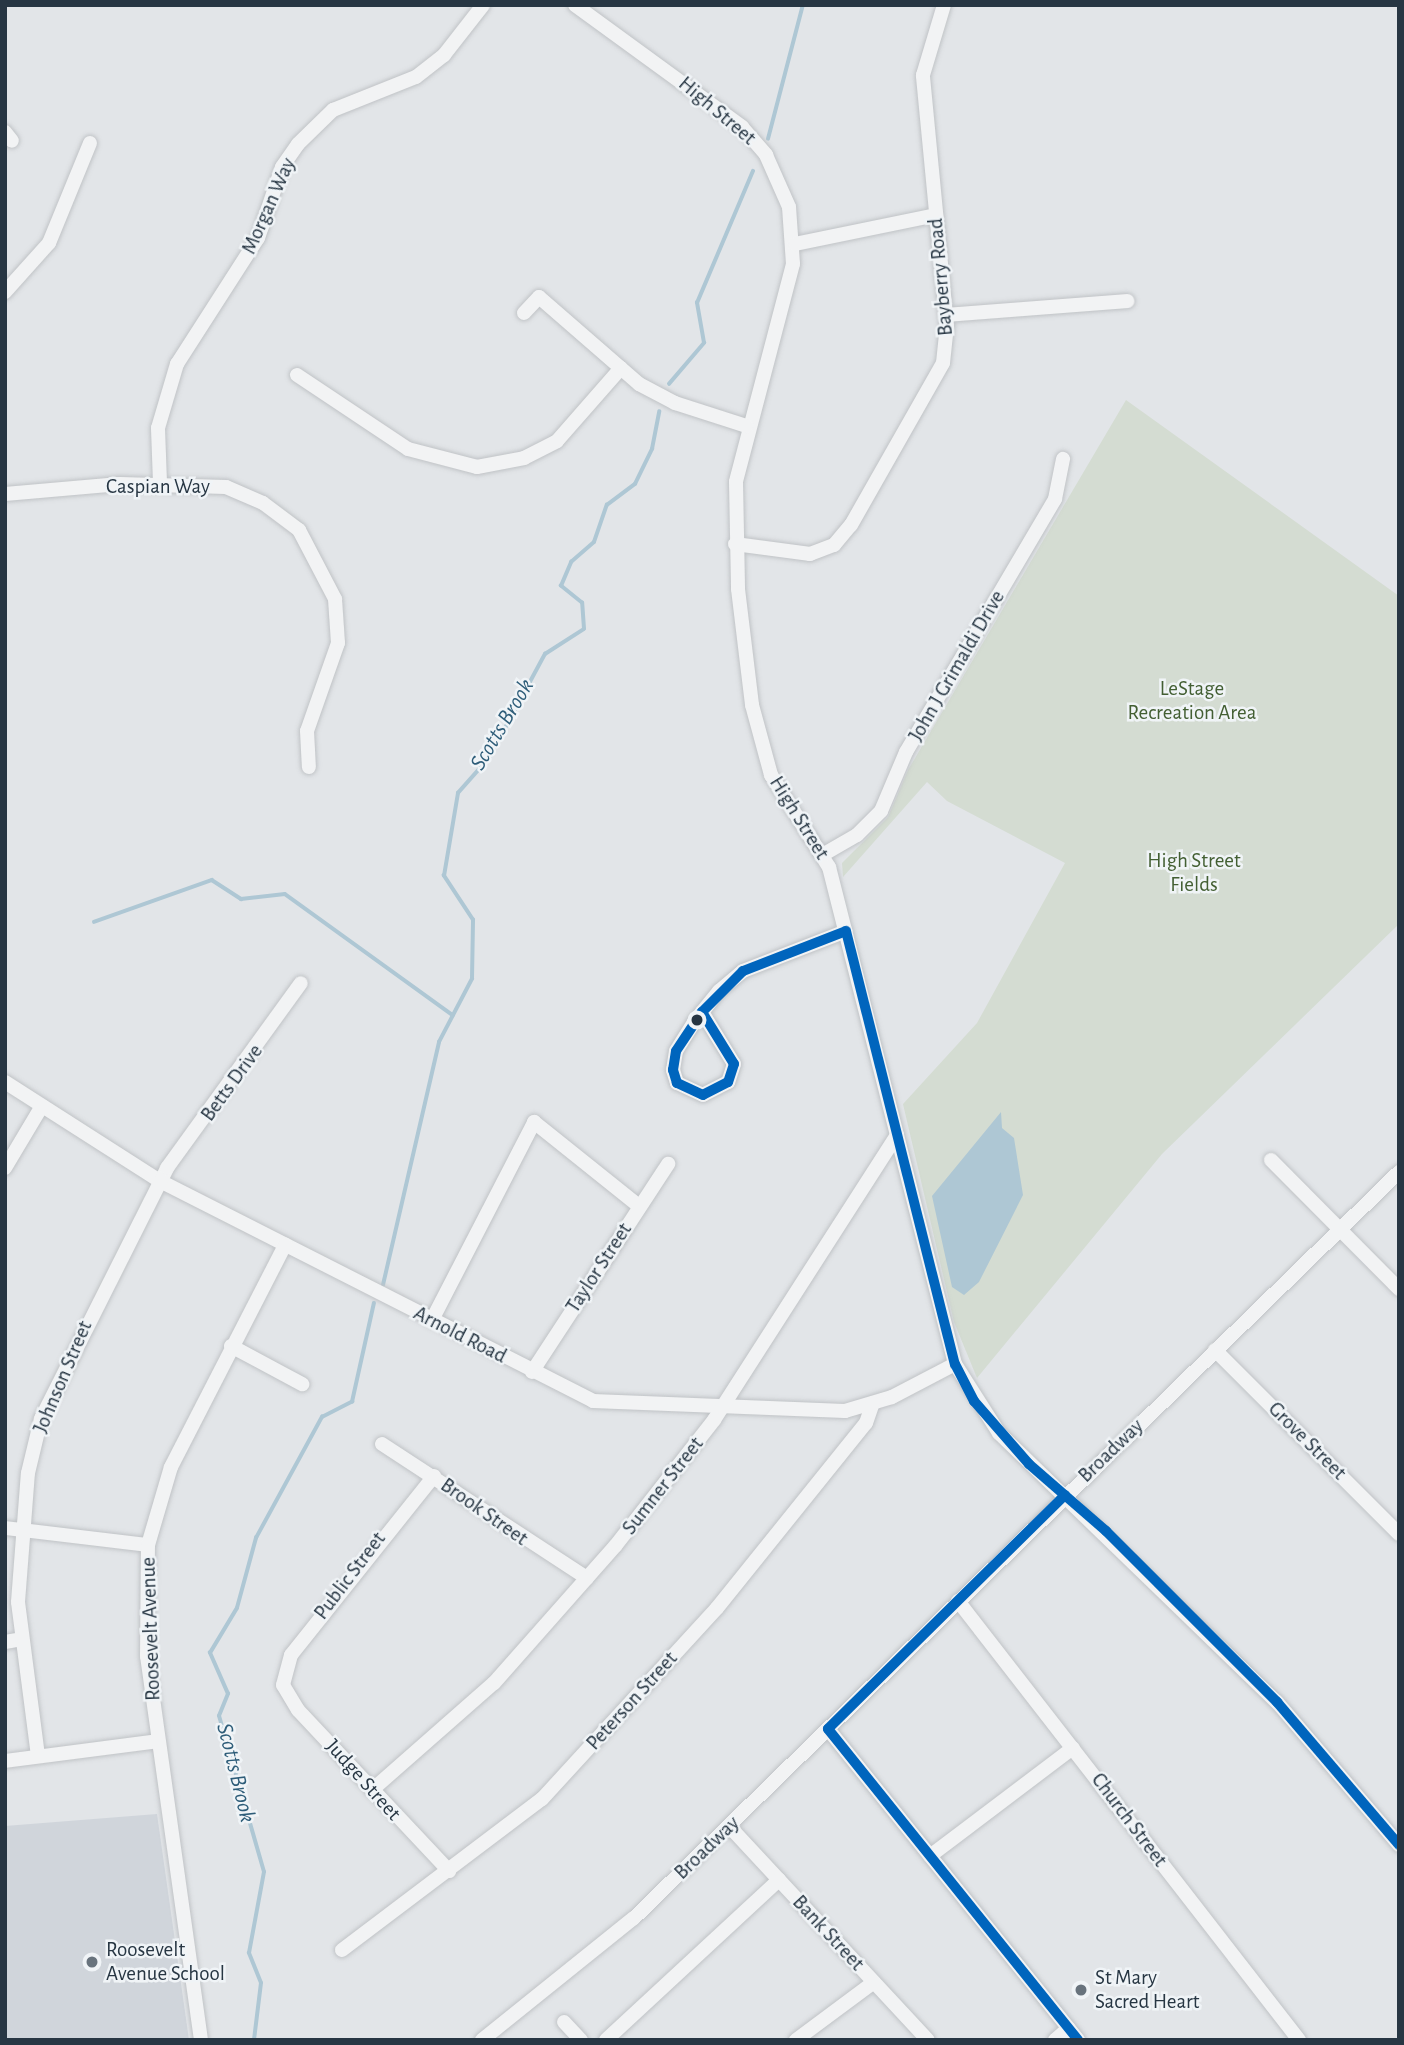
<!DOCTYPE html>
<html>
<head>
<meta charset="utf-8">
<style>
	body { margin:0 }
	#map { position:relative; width:1404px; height:2045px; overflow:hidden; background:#e2e5e8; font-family:"Alegreya Sans",sans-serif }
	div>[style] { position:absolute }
	.built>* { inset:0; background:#d0d5db }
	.green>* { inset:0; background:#d4dcd2 }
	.water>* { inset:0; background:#aec7d4 }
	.stream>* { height:3.5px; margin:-1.75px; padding:0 1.75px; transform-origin:1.75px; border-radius:1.75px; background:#aec7d4 }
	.roads { filter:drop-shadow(0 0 2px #c0c3c6) drop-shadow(0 0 2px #c0c3c6) }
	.minor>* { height:14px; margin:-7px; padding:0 7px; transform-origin:7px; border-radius:7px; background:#f2f3f4 }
	.bus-1>* { height:10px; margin:-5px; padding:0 5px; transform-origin:5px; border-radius:5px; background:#0065bd }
	.dots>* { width:19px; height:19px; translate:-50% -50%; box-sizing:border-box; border:4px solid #f0f4f7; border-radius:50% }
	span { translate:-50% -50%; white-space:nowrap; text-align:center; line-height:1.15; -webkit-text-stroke:5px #f0f4f7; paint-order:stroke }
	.street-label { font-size:21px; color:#273643 }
	.park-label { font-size:21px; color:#435f33 }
	.poi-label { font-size:21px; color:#273643 }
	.left { translate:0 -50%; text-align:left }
	.water-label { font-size:23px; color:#2e5d79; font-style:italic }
	.frame { position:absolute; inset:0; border:7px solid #273643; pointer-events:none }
</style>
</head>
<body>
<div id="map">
	<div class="built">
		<i style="clip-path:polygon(157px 1814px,189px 2040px,5px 2040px,5px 1826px)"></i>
	</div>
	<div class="green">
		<i style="clip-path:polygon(1126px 400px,1399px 596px,1399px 924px,1162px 1154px,977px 1378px,954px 1322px,903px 1104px,977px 1023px,1065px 863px,947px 801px,927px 782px,843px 877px,842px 863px,888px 817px,908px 770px)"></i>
	</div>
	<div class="water">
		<i style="clip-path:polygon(1001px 1112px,1002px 1128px,1014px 1138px,1023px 1195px,979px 1282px,964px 1295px,952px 1287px,932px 1196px)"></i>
	</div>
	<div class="stream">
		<i style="left:768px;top:139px;width:138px;rotate:-75.4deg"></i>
		<i style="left:669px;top:384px;width:54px;rotate:-49.5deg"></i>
		<i style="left:704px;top:343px;width:41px;rotate:-99.9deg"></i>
		<i style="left:697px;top:303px;width:143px;rotate:-67deg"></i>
		<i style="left:94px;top:922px;width:125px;rotate:-19.6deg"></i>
		<i style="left:212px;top:880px;width:35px;rotate:33deg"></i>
		<i style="left:241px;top:899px;width:44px;rotate:-6.5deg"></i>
		<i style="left:285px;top:894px;width:207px;rotate:35.8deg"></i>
		<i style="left:383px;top:1285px;width:249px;rotate:-77deg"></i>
		<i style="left:439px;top:1042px;width:71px;rotate:-62.4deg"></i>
		<i style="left:472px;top:979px;width:59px;rotate:-89deg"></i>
		<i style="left:473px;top:920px;width:53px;rotate:-123.4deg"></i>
		<i style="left:444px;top:876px;width:84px;rotate:-80.4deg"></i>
		<i style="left:458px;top:793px;width:47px;rotate:-48.5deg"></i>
		<i style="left:489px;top:758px;width:118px;rotate:-61.7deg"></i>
		<i style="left:545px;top:654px;width:46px;rotate:-32.7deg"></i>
		<i style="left:584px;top:629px;width:26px;rotate:-94deg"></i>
		<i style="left:582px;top:603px;width:27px;rotate:-141deg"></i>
		<i style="left:561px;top:586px;width:26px;rotate:-67deg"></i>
		<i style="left:571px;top:562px;width:30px;rotate:-41deg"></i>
		<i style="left:594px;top:542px;width:39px;rotate:-71deg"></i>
		<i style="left:607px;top:505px;width:35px;rotate:-37deg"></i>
		<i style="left:635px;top:484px;width:39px;rotate:-64deg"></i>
		<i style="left:652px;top:449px;width:38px;rotate:-79deg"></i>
		<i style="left:254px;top:2040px;width:57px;rotate:-83deg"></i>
		<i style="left:261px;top:1983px;width:32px;rotate:-112deg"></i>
		<i style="left:249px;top:1953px;width:82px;rotate:-79.5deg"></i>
		<i style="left:264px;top:1872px;width:162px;rotate:-106.1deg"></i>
		<i style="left:219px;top:1716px;width:24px;rotate:-68deg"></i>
		<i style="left:228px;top:1694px;width:45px;rotate:-113.7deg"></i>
		<i style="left:210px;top:1653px;width:52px;rotate:-59deg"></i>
		<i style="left:237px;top:1608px;width:73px;rotate:-74.8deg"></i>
		<i style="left:256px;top:1538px;width:138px;rotate:-61.4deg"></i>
		<i style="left:322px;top:1417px;width:34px;rotate:-27deg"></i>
		<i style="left:352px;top:1402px;width:101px;rotate:-77.5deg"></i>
	</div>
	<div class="roads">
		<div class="minor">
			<i style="left:575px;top:5px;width:207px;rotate:36.1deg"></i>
			<i style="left:742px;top:127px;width:37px;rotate:49deg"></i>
			<i style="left:766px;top:155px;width:57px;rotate:66.1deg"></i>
			<i style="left:789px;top:207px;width:57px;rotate:86deg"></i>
			<i style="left:793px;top:264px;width:225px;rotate:104.7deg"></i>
			<i style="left:736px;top:482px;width:107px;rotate:88.9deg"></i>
			<i style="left:738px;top:589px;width:117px;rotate:83.1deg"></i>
			<i style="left:752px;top:705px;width:73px;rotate:74.8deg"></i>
			<i style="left:771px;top:775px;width:109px;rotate:57.8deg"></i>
			<i style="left:829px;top:867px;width:513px;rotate:75.77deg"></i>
			<i style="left:955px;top:1364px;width:82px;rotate:57.5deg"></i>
			<i style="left:999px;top:1433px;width:387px;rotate:44.1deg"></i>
			<i style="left:1277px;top:1702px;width:188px;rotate:49.5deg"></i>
			<i style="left:5px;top:132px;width:11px;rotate:52deg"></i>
			<i style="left:795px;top:244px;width:144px;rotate:-11.6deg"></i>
			<i style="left:5px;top:292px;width:66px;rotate:-48.1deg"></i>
			<i style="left:49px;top:243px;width:108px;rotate:-67.7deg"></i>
			<i style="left:524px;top:313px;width:22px;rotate:-47deg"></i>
			<i style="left:539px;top:297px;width:133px;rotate:41deg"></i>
			<i style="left:639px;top:384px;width:41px;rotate:27.8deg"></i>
			<i style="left:675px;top:403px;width:75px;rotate:17.9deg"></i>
			<i style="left:946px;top:315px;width:182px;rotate:-4.4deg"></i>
			<i style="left:297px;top:375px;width:133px;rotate:33.7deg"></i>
			<i style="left:408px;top:449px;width:71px;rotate:14.6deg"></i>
			<i style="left:477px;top:467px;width:48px;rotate:-10.8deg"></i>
			<i style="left:524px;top:458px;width:37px;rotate:-27deg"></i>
			<i style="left:557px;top:441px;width:97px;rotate:-48.8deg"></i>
			<i style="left:160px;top:483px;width:55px;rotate:-92.1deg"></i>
			<i style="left:158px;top:428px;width:67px;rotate:-73.5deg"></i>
			<i style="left:177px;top:364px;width:150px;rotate:-57.3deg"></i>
			<i style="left:258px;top:238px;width:75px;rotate:-71.3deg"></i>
			<i style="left:282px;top:167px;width:28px;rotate:-55deg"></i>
			<i style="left:298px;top:144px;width:49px;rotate:-44.2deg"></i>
			<i style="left:333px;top:110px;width:89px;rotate:-21.7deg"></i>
			<i style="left:416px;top:77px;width:36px;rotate:-38deg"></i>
			<i style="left:444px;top:55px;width:63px;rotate:-52deg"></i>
			<i style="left:5px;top:494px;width:115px;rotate:-5deg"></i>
			<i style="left:120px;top:484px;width:106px;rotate:1.6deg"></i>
			<i style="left:226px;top:487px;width:40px;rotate:23.4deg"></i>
			<i style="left:263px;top:503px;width:45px;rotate:36.9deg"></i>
			<i style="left:299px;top:530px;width:78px;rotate:62.4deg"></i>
			<i style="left:335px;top:599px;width:44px;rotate:86.1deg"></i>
			<i style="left:338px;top:643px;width:93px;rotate:109.4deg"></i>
			<i style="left:307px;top:731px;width:36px;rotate:87deg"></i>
			<i style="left:735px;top:544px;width:76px;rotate:7.6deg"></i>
			<i style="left:810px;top:554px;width:26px;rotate:-21deg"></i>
			<i style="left:834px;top:545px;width:26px;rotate:-50deg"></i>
			<i style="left:851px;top:525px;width:186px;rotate:-60.4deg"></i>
			<i style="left:943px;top:363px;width:37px;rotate:-84deg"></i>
			<i style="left:947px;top:326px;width:252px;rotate:-95.5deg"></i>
			<i style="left:923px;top:75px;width:73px;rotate:-73.3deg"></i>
			<i style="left:824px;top:854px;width:38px;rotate:-30deg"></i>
			<i style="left:857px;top:835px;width:34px;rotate:-45deg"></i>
			<i style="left:881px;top:811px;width:64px;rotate:-67deg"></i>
			<i style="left:906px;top:752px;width:294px;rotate:-59.5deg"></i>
			<i style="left:1055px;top:499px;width:41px;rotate:-78.7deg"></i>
			<i style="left:702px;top:1012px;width:61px;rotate:58.4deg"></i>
			<i style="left:734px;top:1064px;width:19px;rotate:108deg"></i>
			<i style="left:728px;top:1082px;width:28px;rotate:153deg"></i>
			<i style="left:703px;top:1095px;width:29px;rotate:-155deg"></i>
			<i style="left:677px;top:1083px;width:14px;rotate:-107deg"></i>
			<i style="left:673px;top:1070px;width:19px;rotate:-81deg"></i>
			<i style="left:676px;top:1051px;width:34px;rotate:-58deg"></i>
			<i style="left:694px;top:1022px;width:40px;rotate:-51deg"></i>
			<i style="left:719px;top:991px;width:31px;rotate:-40deg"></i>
			<i style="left:743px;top:971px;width:110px;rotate:-21.2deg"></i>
			<i style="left:5px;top:1082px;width:184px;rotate:32.6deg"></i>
			<i style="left:160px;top:1181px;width:486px;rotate:26.9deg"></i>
			<i style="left:593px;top:1401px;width:252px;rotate:2.3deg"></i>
			<i style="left:845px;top:1411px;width:49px;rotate:-16.6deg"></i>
			<i style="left:892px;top:1397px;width:71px;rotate:-27.6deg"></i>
			<i style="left:1271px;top:1160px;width:182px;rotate:45.2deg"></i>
			<i style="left:5px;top:1168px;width:72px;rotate:-59.2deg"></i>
			<i style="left:432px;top:1320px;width:223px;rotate:-62.7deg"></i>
			<i style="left:534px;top:1122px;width:134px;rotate:38.7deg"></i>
			<i style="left:231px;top:1346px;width:81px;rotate:28.2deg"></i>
			<i style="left:1215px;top:1350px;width:260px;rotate:45deg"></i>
			<i style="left:532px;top:1372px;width:249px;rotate:-56.8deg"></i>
			<i style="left:382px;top:1444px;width:245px;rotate:33.2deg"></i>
			<i style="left:434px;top:1476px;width:229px;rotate:128.6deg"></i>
			<i style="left:291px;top:1655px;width:31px;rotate:105deg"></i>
			<i style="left:283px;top:1685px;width:29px;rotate:59deg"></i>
			<i style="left:298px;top:1710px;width:221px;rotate:46.8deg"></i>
			<i style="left:5px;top:1528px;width:144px;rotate:6.8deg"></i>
			<i style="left:958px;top:1601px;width:556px;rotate:52.16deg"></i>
			<i style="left:5px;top:1642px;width:17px;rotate:-10deg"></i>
			<i style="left:828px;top:1729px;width:399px;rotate:51.2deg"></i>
			<i style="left:38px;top:1756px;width:155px;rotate:-97.4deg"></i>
			<i style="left:18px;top:1602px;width:129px;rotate:-85.6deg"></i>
			<i style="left:28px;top:1473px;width:56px;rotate:-76.5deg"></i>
			<i style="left:41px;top:1419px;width:281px;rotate:-63.3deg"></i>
			<i style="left:167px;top:1168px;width:228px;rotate:-54.1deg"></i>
			<i style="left:5px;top:1761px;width:154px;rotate:-7.4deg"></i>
			<i style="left:372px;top:1790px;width:162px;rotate:-41.3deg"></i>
			<i style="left:494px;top:1683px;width:184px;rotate:-48.5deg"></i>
			<i style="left:616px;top:1545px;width:159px;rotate:-51.9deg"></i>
			<i style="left:714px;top:1420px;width:339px;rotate:-57.3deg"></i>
			<i style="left:729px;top:1826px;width:292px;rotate:47.1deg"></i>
			<i style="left:930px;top:1856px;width:179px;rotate:-37.1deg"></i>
			<i style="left:342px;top:1950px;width:251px;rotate:-37.1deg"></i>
			<i style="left:542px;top:1799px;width:259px;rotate:-47.5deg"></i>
			<i style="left:717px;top:1608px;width:238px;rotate:-51.2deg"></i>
			<i style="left:866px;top:1423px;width:21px;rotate:-71deg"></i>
			<i style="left:564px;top:2022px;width:25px;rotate:47deg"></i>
			<i style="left:201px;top:2040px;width:388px;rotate:-98deg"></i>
			<i style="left:147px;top:1656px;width:111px;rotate:-89.5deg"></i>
			<i style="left:148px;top:1545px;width:81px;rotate:-73.6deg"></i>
			<i style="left:171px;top:1467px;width:250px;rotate:-62.8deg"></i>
			<i style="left:482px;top:2040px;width:195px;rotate:-38.8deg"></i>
			<i style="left:634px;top:1918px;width:1069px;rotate:-44.28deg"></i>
			<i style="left:606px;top:2040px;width:236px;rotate:-42.8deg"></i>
			<i style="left:796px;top:2040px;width:97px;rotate:-36.6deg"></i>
			<i style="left:1055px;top:2040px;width:18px;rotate:-41deg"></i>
		</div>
	</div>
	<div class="bus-1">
		<i style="left:846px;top:931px;width:447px;rotate:75.9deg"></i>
		<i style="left:955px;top:1364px;width:42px;rotate:62.8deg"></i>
		<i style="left:974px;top:1401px;width:84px;rotate:48.9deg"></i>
		<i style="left:1029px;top:1464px;width:102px;rotate:41deg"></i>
		<i style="left:1106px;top:1531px;width:242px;rotate:45deg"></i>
		<i style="left:1277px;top:1702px;width:188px;rotate:49.5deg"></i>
		<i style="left:702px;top:1012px;width:61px;rotate:58.4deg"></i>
		<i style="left:734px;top:1064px;width:19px;rotate:108deg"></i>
		<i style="left:728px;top:1082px;width:28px;rotate:153deg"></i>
		<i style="left:703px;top:1095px;width:29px;rotate:-155deg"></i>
		<i style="left:677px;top:1083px;width:14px;rotate:-107deg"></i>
		<i style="left:673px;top:1070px;width:19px;rotate:-81deg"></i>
		<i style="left:676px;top:1051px;width:47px;rotate:-56.3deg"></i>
		<i style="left:702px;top:1012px;width:58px;rotate:-45deg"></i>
		<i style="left:743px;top:971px;width:110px;rotate:-21.2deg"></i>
		<i style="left:1065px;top:1495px;width:333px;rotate:135.4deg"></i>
		<i style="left:828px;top:1729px;width:399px;rotate:51.2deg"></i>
	</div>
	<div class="dots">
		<i style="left:697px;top:1020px;background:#273643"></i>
		<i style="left:92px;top:1962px;background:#68737d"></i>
		<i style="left:1081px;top:1990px;background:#68737d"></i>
	</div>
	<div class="street-label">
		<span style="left:717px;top:111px;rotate:40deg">High Street</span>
		<span style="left:269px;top:206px;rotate:-66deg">Morgan Way</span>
		<span style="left:941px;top:277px;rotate:-95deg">Bayberry Road</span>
		<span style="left:158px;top:487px">Caspian Way</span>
		<span style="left:957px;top:666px;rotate:-60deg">John J Grimaldi Drive</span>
		<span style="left:799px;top:818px;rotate:58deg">High Street</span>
		<span style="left:232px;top:1083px;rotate:-54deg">Betts Drive</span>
		<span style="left:599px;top:1268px;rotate:-57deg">Taylor Street</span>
		<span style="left:460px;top:1335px;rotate:27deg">Arnold Road</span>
		<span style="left:63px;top:1377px;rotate:-67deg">Johnson Street</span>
		<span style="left:1307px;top:1441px;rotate:45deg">Grove Street</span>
		<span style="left:1111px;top:1451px;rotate:-44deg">Broadway</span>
		<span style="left:663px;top:1486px;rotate:-52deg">Sumner Street</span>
		<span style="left:484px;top:1512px;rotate:35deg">Brook Street</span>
		<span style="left:350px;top:1576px;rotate:-53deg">Public Street</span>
		<span style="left:151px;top:1629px;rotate:-92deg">Roosevelt Avenue</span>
		<span style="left:632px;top:1701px;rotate:-48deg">Peterson Street</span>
		<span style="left:363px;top:1780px;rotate:48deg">Judge Street</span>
		<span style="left:1129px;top:1820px;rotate:53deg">Church Street</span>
		<span style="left:707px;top:1848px;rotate:-44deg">Broadway</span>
		<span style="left:828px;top:1933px;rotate:47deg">Bank Street</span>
	</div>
	<div class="park-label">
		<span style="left:1192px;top:701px">LeStage<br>Recreation Area</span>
		<span style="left:1194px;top:873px">High Street<br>Fields</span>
	</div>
	<div class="poi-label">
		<span class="left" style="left:106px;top:1962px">Roosevelt<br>Avenue School</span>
		<span class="left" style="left:1095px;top:1990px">St Mary<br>Sacred Heart</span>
	</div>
	<div class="water-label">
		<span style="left:503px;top:725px;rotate:-59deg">Scotts Brook</span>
		<span style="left:235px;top:1773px;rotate:76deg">Scotts Brook</span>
	</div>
	<div class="frame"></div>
</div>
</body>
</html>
